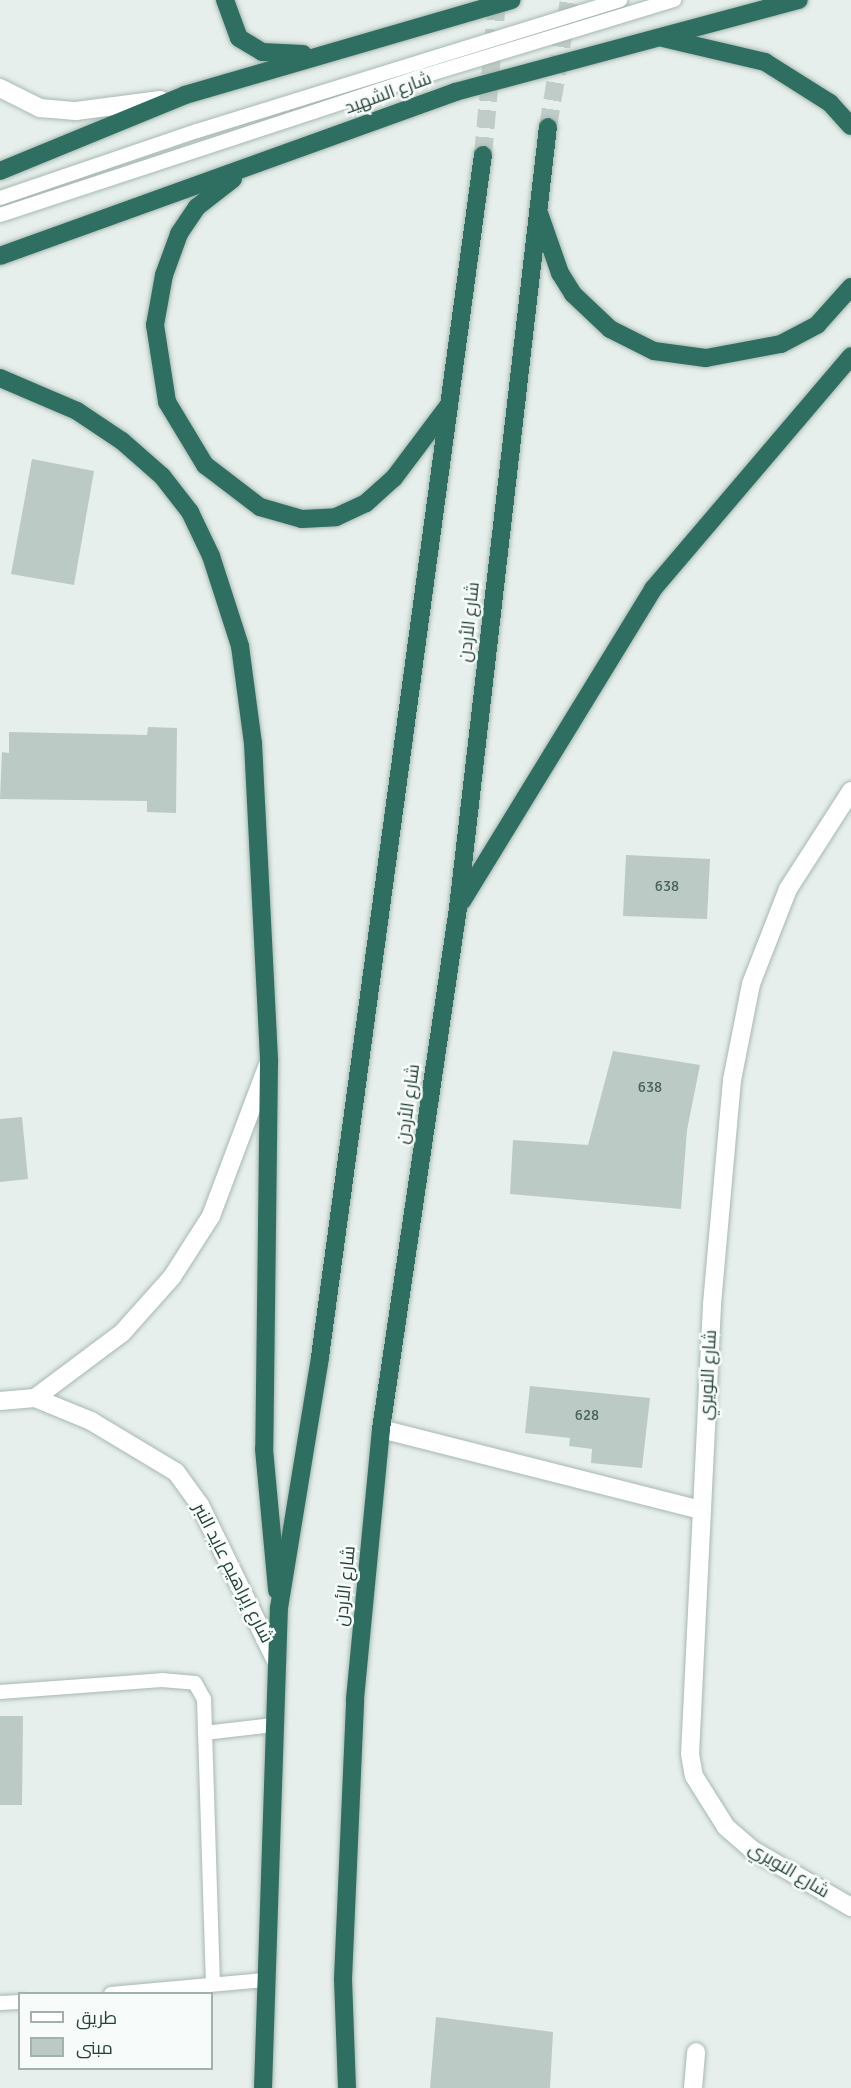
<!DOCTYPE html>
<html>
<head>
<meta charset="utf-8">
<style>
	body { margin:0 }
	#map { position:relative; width:851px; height:2088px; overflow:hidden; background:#e6efeb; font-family:Signika,Cairo,sans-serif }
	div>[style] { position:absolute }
	.building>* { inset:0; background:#bbcac4 }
	.highway-tunnel>* { height:18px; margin-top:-9px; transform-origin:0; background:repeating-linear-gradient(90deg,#bfccc8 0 18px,transparent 0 27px) }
	.roads { filter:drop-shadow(0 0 2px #a8b8b2) drop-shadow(0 0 2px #a8b8b2) }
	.lane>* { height:14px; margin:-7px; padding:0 7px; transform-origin:7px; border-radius:7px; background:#fff }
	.street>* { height:18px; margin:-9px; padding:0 9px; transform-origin:9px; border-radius:9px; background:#fff }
	.highway>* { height:18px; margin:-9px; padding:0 9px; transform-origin:9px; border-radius:9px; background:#2f6f62 }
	span { translate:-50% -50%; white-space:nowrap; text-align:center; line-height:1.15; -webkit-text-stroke:5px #f7fbf9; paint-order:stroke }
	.number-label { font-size:15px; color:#4a645c }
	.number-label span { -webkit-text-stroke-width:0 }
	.street-label { font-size:18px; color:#24423a }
	.legend { position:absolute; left:18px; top:1992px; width:195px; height:78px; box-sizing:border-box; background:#f7fbf9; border:2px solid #a3b1ad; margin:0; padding:8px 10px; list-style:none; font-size:18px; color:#24423a }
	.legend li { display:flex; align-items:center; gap:12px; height:30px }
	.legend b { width:30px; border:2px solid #a3b1ad }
</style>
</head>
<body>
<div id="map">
	<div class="building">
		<i style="clip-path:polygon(32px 459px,94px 471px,74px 585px,11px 574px)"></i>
		<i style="clip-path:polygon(148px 727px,177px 728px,176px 813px,147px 812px,147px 801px,0 799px,2px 752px,9px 753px,9px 732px,147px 735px)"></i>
		<i style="clip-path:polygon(626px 855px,710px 859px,707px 919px,623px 916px)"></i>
		<i style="clip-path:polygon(613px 1051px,700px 1065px,687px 1130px,681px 1209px,510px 1194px,513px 1140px,588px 1145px)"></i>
		<i style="clip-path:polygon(22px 1117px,28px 1179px,0 1182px,0 1119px)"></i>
		<i style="clip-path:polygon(530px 1386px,650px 1398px,642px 1468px,591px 1463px,592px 1449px,569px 1446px,570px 1438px,525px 1433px)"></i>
		<i style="clip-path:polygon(0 1716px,23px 1716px,22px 1805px,0 1805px)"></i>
		<i style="clip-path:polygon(436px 2017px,553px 2032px,550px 2088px,430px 2088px)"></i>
	</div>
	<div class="highway-tunnel">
		<i style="left:548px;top:127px;width:129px;rotate:-80.6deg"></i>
		<i style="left:483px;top:155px;width:156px;rotate:-84.8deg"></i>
	</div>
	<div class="roads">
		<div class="lane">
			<i style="left:0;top:198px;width:208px;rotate:-18.8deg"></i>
			<i style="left:197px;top:131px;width:443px;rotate:-17.2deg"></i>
			<i style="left:0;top:215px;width:439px;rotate:-18.2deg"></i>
			<i style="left:417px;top:78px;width:269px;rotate:-16.9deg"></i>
			<i style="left:0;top:1692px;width:162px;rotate:-4.2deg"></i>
			<i style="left:162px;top:1680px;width:33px;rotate:5deg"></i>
			<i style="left:195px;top:1683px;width:18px;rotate:61deg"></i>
			<i style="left:204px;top:1699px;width:285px;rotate:88.2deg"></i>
			<i style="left:205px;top:1733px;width:68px;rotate:-6.7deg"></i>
			<i style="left:111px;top:1994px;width:154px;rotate:-5.2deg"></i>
			<i style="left:0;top:2003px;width:20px;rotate:-3deg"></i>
		</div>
		<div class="street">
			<i style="left:0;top:88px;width:45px;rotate:26.6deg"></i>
			<i style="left:40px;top:108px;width:36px;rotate:5deg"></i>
			<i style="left:76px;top:111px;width:85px;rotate:-7.5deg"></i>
			<i style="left:851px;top:791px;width:117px;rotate:122.7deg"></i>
			<i style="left:788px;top:889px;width:102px;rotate:111.3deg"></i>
			<i style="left:751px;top:984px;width:98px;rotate:101.2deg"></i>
			<i style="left:732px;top:1080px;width:226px;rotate:95.1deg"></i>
			<i style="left:712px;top:1305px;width:450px;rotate:92.8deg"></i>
			<i style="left:690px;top:1754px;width:22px;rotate:80deg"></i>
			<i style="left:694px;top:1776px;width:60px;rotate:57.9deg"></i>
			<i style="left:726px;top:1827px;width:33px;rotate:41deg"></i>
			<i style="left:751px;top:1849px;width:116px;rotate:30.1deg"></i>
			<i style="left:35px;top:1398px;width:109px;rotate:-36.8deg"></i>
			<i style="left:122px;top:1333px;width:75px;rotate:-48.2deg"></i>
			<i style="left:172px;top:1277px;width:72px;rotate:-57.4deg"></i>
			<i style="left:211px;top:1216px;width:159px;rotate:-69.4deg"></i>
			<i style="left:0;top:1401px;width:35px;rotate:-5deg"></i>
			<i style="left:35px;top:1398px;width:61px;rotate:22.3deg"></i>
			<i style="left:91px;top:1421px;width:99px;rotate:31deg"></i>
			<i style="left:176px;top:1472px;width:41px;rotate:54deg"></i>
			<i style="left:200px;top:1505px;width:171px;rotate:64deg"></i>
			<i style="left:381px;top:1429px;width:331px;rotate:14.2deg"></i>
			<i style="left:693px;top:2088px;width:36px;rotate:-85deg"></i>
		</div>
		<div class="highway">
			<i style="left:225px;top:0;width:40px;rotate:69.8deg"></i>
			<i style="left:239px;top:38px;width:27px;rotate:31deg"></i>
			<i style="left:262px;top:52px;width:41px;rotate:2.8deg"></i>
			<i style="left:663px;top:38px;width:105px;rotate:13.2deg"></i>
			<i style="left:765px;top:62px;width:77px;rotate:32.2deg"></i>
			<i style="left:830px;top:103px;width:31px;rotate:48deg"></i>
			<i style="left:0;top:171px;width:200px;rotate:-22.3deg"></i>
			<i style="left:185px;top:95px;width:340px;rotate:-16.2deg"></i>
			<i style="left:233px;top:179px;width:46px;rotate:142.1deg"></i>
			<i style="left:197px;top:207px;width:32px;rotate:124deg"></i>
			<i style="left:179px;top:234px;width:44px;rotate:110.1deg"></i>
			<i style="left:164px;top:275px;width:51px;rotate:100.2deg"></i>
			<i style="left:155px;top:325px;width:78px;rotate:81.1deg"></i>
			<i style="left:167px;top:402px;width:74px;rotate:58.9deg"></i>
			<i style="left:205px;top:465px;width:69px;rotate:37.4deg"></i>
			<i style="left:260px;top:507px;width:44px;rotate:15.9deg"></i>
			<i style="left:302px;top:519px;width:34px;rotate:-3deg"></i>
			<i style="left:336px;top:517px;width:33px;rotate:-25deg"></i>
			<i style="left:366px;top:503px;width:38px;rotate:-42deg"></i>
			<i style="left:394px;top:478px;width:90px;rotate:-53.1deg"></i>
			<i style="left:539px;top:213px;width:64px;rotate:70.7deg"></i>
			<i style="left:560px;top:273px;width:25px;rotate:58deg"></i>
			<i style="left:573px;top:294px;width:51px;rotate:43.4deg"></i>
			<i style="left:610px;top:329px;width:49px;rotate:26.6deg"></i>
			<i style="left:654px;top:351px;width:52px;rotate:7.7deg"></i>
			<i style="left:706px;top:358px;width:76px;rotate:-10.6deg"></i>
			<i style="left:781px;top:344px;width:41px;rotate:-27.8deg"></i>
			<i style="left:817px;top:325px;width:51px;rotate:-48.2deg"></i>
			<i style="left:0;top:256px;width:484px;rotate:-19.8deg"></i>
			<i style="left:455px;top:92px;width:356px;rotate:-15deg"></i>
			<i style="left:0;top:378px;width:84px;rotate:23.2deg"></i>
			<i style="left:77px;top:411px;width:54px;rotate:33.7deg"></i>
			<i style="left:122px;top:441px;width:53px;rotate:41.2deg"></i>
			<i style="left:162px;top:476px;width:46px;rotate:52.1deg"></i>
			<i style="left:190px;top:512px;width:49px;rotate:64.5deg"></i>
			<i style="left:211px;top:556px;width:95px;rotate:72.1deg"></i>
			<i style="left:240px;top:646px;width:98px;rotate:82.4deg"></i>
			<i style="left:253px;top:743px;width:319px;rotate:87.1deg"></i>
			<i style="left:269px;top:1062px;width:387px;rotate:90.7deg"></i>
			<i style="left:264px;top:1449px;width:142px;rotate:84.7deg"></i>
			<i style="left:462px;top:901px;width:366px;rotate:-58.5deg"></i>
			<i style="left:653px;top:589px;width:306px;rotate:-49.6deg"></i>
			<i style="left:263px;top:2088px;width:480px;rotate:-88.1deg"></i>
			<i style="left:279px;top:1608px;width:254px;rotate:-80.7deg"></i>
			<i style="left:320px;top:1357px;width:1213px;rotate:-82.28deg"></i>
			<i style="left:347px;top:2088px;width:109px;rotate:-92.1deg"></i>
			<i style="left:343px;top:1979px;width:280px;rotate:-87.5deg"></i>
			<i style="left:355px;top:1699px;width:271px;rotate:-84.5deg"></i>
			<i style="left:381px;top:1429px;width:527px;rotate:-81.59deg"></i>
			<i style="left:458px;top:908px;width:786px;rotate:-83.43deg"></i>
		</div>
	</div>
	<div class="number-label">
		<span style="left:667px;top:887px">638</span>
		<span style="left:650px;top:1088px">638</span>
		<span style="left:587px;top:1416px">628</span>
	</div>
	<div class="street-label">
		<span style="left:388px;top:93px;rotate:-20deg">شارع الشهيد</span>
		<span style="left:469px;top:622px;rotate:-84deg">شارع الأردن</span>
		<span style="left:408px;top:1104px;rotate:-82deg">شارع الأردن</span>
		<span style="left:708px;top:1375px;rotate:-87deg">شارع النويري</span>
		<span style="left:233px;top:1573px;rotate:63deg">شارع إبراهيم عايد النبر</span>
		<span style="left:345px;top:1586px;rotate:-84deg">شارع الأردن</span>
		<span style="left:789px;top:1870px;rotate:31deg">شارع النويري</span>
	</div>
	<ul class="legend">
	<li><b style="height:8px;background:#fff"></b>طريق</li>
	<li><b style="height:16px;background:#bbcac4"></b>مبنى</li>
	</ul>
</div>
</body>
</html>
